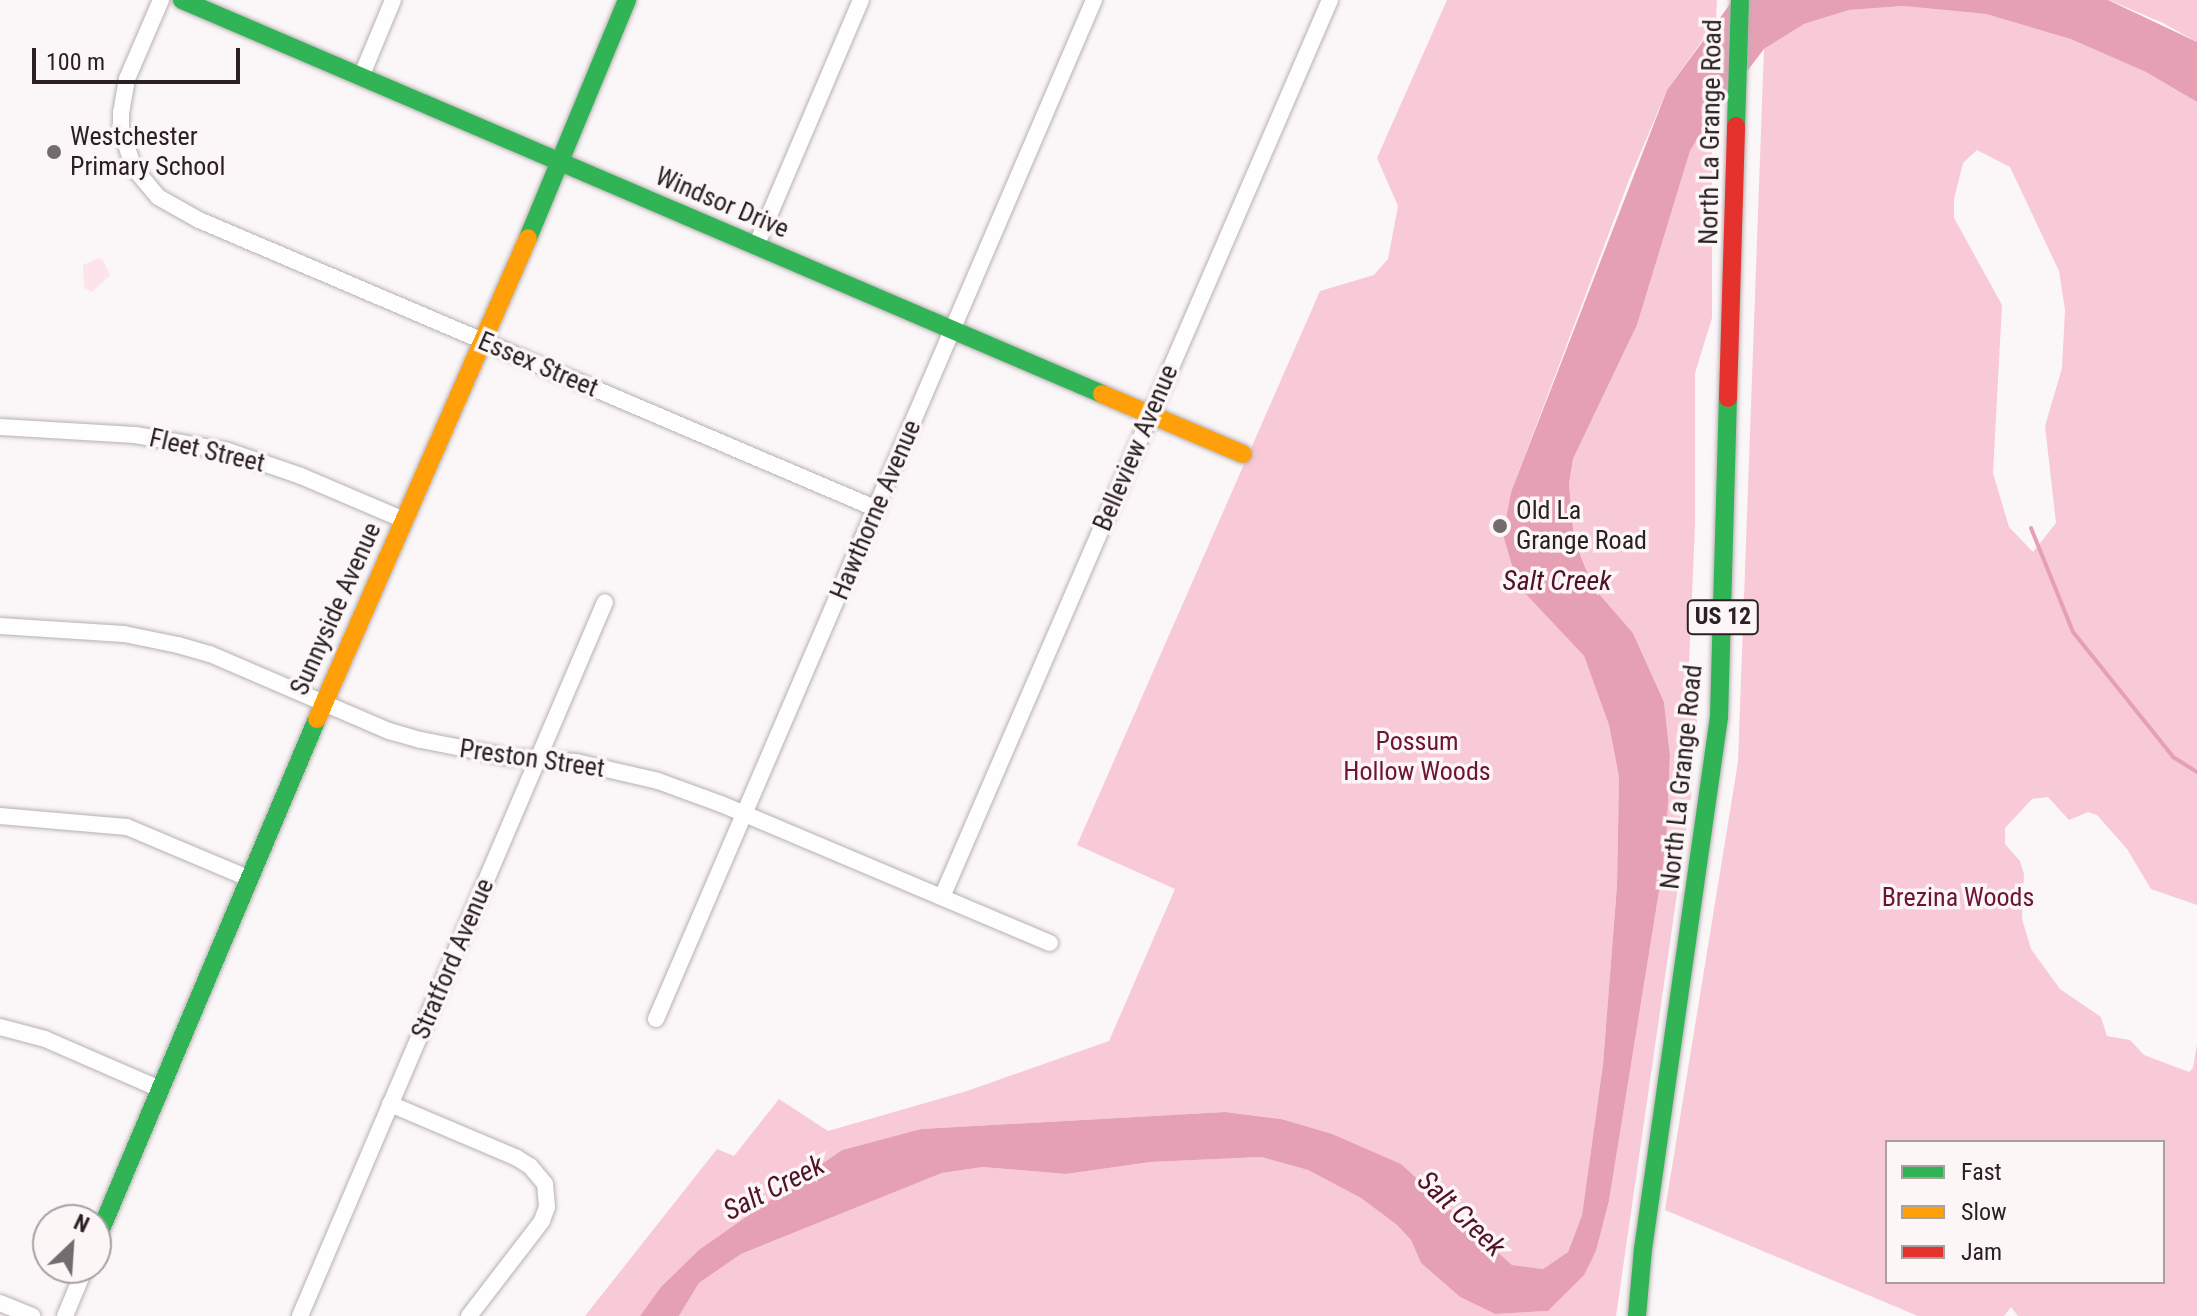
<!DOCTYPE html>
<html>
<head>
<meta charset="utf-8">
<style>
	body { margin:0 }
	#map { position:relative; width:2197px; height:1316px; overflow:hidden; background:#fbf7f8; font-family:"Roboto Condensed",sans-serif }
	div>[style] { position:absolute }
	.green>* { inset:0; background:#fce4ea }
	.forest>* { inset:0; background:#f8c9d6 }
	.water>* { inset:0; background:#e6a0b4 }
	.stream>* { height:4px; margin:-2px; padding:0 2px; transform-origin:2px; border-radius:2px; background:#e6a0b4 }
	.roads { filter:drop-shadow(0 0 2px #b7b0b2) drop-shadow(0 0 2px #b7b0b2) }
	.street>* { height:16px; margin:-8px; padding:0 8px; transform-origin:8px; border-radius:8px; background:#fefefe }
	.fast>* { height:18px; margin:-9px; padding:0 9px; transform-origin:9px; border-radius:9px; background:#30b455 }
	.slow>* { height:18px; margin:-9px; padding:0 9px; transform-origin:9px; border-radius:9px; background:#ff9f0a }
	.jam>* { height:18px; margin:-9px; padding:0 9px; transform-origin:9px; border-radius:9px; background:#e5322d }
	.dots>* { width:22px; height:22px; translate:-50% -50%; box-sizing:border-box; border:4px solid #fcf6f7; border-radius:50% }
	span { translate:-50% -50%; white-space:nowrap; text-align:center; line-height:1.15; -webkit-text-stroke:7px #fcf6f7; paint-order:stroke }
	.shield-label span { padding:2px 6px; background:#fcf6f7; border:2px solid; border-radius:6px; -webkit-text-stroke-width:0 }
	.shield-label { font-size:24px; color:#2b2023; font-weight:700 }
	.street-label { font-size:26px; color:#2b2023 }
	.poi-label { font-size:26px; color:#2b2023 }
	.left { translate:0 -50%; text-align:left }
	.park-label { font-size:26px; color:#6c1337 }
	.water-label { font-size:28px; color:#501229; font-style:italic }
	.legend { position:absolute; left:1885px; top:1140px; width:280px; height:144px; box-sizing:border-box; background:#fcf6f7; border:2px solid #a8a0a2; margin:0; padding:10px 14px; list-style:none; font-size:24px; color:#2b2023 }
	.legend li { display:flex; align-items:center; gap:16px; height:40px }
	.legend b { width:40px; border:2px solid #a8a0a2 }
	.north { position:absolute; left:32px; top:1204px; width:80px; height:80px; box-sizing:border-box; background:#fcf6f7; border:2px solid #a8a0a2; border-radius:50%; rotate:25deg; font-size:22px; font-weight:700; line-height:32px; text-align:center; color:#2b2023 }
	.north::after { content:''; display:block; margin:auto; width:28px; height:36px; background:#746b6e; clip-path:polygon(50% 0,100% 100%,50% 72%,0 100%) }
	.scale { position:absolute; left:32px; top:48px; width:208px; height:36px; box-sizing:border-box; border:4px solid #2b2023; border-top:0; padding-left:10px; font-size:24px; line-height:28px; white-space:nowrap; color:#2b2023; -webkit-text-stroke:6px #fcf6f7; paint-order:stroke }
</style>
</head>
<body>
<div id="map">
	<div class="green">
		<i style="clip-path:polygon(98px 258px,103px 260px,110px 275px,92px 292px,84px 288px,83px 265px)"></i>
	</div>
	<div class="forest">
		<i style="clip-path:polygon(1447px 0,1717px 0,1716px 21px,1667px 90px,1629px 180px,1511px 492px,1503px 535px,1518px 586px,1584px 656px,1609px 725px,1619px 777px,1617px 885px,1603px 1064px,1582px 1215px,1568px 1252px,1543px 1269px,1512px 1265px,1401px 1164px,1281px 1119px,1225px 1112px,921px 1129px,842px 1150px,660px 1288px,640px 1316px,585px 1316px,717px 1149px,734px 1156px,779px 1099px,828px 1131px,967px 1091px,1109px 1041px,1175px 889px,1077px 845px,1320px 291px,1374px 275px,1388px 259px,1398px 206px,1377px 158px)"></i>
		<i style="clip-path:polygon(2109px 0,2197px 0,2197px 42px,2163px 23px)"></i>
		<i style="clip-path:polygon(evenodd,1903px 6px,1986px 14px,2071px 38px,2146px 72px,2197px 102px,2197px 905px,2151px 889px,2127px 849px,2097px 815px,2088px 812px,2069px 820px,2048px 797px,2032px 799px,2005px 828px,2005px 844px,2020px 861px,2024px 874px,2022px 919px,2031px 949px,2060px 989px,2101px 1017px,2107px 1036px,2130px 1040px,2144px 1055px,2189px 1072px,2193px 1068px,2197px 1044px,2197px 1316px,2018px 1316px,2011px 1307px,2004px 1316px,1918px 1316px,1665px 1210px,1738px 762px,1764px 49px,1804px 24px,1849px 10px,1903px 6px,1977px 150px,2010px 167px,2059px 271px,2065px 310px,2062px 368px,2045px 426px,2056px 523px,2033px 552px,2009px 527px,1993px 473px,2002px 305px,1954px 218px,1954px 199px,1963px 163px,1977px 150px,1903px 6px,1887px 1142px,2163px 1142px,2163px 1282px,1887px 1282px,1887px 1142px)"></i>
		<i style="clip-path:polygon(1712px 127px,1712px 318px,1695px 373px,1695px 525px,1688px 686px,1697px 720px,1692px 790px,1616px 1316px,679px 1316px,699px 1283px,741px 1254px,942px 1173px,983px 1167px,1066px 1174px,1151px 1162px,1261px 1157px,1308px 1170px,1361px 1198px,1397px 1225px,1411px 1240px,1421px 1263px,1460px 1297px,1495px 1314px,1548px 1311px,1583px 1275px,1596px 1251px,1609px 1201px,1666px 848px,1670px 756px,1664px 702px,1633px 633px,1593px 587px,1574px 538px,1569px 484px,1573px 459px,1637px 325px,1690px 151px,1699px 136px)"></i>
	</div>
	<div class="water">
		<i style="clip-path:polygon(1733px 0,2108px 0,2197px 42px,2197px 102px,2146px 72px,2071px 39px,1986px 14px,1903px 6px,1849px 10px,1804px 24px,1764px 49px,1728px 96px,1712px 127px,1699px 136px,1690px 151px,1637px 325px,1573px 459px,1569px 484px,1574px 539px,1593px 587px,1633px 633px,1664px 702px,1670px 756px,1666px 848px,1609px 1201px,1596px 1251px,1584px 1275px,1548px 1311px,1495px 1314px,1460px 1297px,1421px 1263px,1411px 1240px,1397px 1225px,1361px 1198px,1308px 1170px,1261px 1157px,1151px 1162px,1066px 1174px,983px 1167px,942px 1173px,741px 1254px,699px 1283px,679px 1316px,640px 1316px,660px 1288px,699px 1250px,842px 1150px,921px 1129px,1225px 1112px,1281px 1119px,1332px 1134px,1401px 1164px,1512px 1265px,1543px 1269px,1568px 1252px,1582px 1215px,1603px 1064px,1617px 885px,1619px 777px,1609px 725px,1584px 656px,1518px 586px,1503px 535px,1511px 492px,1667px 90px)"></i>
	</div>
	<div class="stream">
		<i style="left:2031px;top:528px;width:112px;rotate:68deg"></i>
		<i style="left:2073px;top:632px;width:160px;rotate:51.3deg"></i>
		<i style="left:2173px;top:757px;width:28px;rotate:32deg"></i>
	</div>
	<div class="roads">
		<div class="street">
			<i style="left:161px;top:0;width:86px;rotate:113.3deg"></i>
			<i style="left:127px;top:79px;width:35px;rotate:100deg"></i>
			<i style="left:121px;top:113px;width:16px;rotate:90deg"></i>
			<i style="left:121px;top:129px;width:40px;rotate:72deg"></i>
			<i style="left:133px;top:167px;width:39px;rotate:50deg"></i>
			<i style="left:158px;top:197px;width:47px;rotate:29.3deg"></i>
			<i style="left:199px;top:220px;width:737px;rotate:23.09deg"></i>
			<i style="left:361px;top:77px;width:83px;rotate:-67.4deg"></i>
			<i style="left:756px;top:246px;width:267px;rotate:-66.9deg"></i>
			<i style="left:0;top:427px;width:135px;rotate:3.4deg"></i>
			<i style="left:135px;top:435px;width:94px;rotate:9.8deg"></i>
			<i style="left:228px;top:451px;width:77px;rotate:18.9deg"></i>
			<i style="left:301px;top:476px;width:112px;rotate:23.1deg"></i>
			<i style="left:0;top:626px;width:124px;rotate:3.7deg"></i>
			<i style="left:124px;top:634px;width:55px;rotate:11.5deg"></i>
			<i style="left:178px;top:645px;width:33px;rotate:16deg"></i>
			<i style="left:210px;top:654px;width:195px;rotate:23.3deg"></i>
			<i style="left:389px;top:731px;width:33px;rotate:16deg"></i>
			<i style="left:421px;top:740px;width:89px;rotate:11.1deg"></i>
			<i style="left:508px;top:757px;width:68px;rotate:4.2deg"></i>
			<i style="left:576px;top:762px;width:84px;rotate:13deg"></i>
			<i style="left:658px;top:781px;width:67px;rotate:20.1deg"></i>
			<i style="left:721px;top:804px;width:357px;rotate:22.9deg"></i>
			<i style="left:0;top:816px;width:127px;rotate:5deg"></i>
			<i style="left:127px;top:827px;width:131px;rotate:22.9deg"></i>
			<i style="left:942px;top:897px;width:977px;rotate:-66.61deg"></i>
			<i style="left:656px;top:1019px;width:1109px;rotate:-66.74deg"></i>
			<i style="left:0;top:1027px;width:47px;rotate:14.9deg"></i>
			<i style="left:45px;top:1039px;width:125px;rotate:23.5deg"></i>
			<i style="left:390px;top:1104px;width:138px;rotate:23deg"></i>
			<i style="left:517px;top:1158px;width:15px;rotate:32deg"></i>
			<i style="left:530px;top:1166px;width:23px;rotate:50deg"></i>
			<i style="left:545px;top:1184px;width:23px;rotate:85deg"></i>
			<i style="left:547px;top:1207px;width:15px;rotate:110deg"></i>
			<i style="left:542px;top:1221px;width:120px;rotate:127.5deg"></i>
			<i style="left:0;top:1303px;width:35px;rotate:22deg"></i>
			<i style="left:65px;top:1316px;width:52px;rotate:-67.4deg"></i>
			<i style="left:300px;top:1316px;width:776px;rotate:-66.87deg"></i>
		</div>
		<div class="fast">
			<i style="left:182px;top:0;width:1001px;rotate:23.18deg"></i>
			<i style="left:1736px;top:126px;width:126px;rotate:-88.2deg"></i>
			<i style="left:528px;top:238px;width:258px;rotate:-67.4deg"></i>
			<i style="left:96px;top:1241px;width:567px;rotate:-67.05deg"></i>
			<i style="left:1637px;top:1316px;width:67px;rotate:-84.9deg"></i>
			<i style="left:1643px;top:1249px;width:537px;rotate:-81.87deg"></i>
			<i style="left:1719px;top:717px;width:319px;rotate:-88.4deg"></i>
		</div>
		<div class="slow">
			<i style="left:1102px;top:394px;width:153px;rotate:23.1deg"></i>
			<i style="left:317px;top:719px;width:525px;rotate:-66.31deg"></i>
		</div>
		<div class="jam">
			<i style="left:1728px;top:398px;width:272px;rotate:-88.3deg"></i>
		</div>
	</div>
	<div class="dots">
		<i style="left:54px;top:152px;background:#746b6e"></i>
		<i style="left:1500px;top:526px;background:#746b6e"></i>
	</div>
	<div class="shield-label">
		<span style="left:1723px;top:617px">US 12</span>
	</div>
	<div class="street-label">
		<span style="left:1711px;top:132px;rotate:-89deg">North La Grange Road</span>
		<span style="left:722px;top:203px;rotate:23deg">Windsor Drive</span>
		<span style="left:538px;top:365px;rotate:23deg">Essex Street</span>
		<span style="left:1136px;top:448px;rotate:-67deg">Belleview Avenue</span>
		<span style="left:207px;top:451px;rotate:13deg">Fleet Street</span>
		<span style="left:876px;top:510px;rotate:-67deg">Hawthorne Avenue</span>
		<span style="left:336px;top:609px;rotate:-66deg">Sunnyside Avenue</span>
		<span style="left:532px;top:759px;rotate:8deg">Preston Street</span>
		<span style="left:1682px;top:777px;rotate:-84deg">North La Grange Road</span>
		<span style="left:453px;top:959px;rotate:-67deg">Stratford Avenue</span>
	</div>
	<div class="poi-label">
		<span class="left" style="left:70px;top:152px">Westchester<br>Primary School</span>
		<span class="left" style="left:1516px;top:526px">Old La<br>Grange Road</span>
	</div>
	<div class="park-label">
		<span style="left:1417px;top:757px">Possum<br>Hollow Woods</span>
		<span style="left:1958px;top:898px">Brezina Woods</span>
	</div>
	<div class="water-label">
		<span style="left:1557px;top:581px">Salt Creek</span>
		<span style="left:774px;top:1188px;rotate:-27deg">Salt Creek</span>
		<span style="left:1461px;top:1214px;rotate:44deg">Salt Creek</span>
	</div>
	<ul class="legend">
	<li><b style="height:10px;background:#30b455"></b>Fast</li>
	<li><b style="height:10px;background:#ff9f0a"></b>Slow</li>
	<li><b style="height:10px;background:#e5322d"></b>Jam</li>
	</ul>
	<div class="north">N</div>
	<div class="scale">100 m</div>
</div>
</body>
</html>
